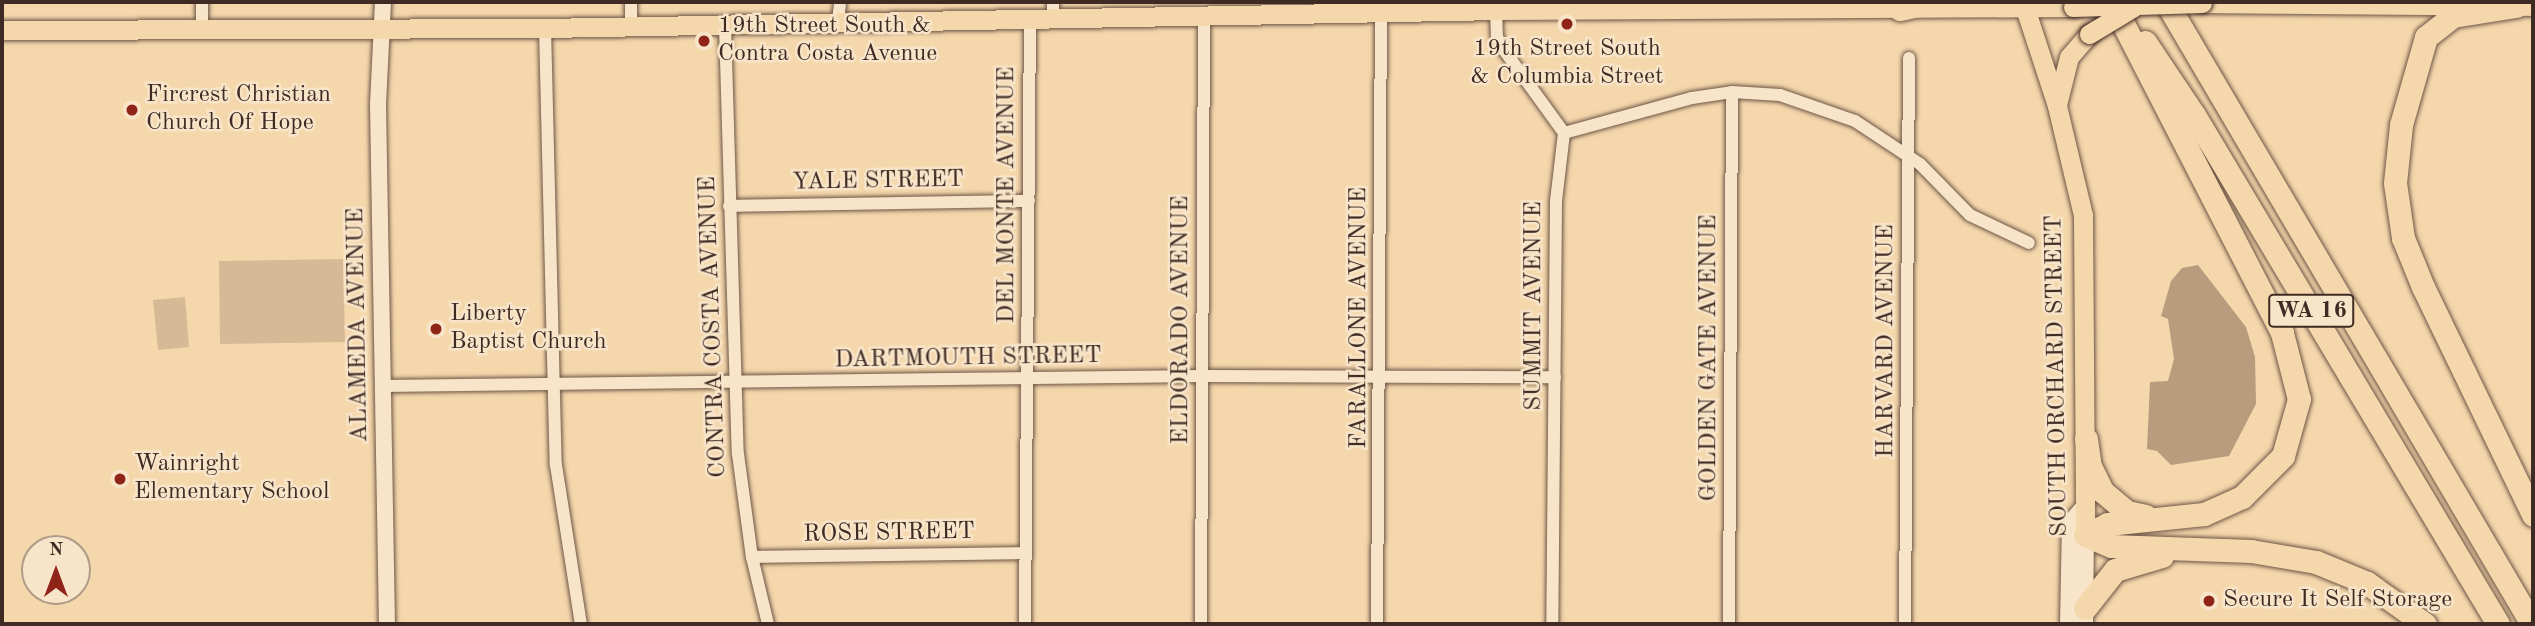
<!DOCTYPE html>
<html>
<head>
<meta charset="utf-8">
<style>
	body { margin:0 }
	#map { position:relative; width:2535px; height:626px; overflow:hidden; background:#f5d7ac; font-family:"Old Standard TT",serif }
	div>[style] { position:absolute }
	.green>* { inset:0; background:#d6ba95 }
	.water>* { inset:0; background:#b79d7e }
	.roads { filter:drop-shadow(0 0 2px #6d5646) drop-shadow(0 0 2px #6d5646) }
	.minor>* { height:12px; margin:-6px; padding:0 6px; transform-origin:6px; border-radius:6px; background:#f8e5c9 }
	.tertiary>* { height:16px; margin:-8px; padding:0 8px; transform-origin:8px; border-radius:8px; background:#f8e5c9 }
	.secondary>* { height:18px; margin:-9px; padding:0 9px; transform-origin:9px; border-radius:9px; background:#f8e5c9 }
	.primary>* { height:19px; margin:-9.5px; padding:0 9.5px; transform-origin:9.5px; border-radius:9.5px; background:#f5d7ac }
	.motorway>* { height:23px; margin:-11.5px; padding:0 11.5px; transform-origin:11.5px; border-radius:11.5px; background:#f5d7ac }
	.bridges { filter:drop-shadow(0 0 2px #402b24) drop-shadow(0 0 2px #402b24) }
	.primary-bridge>* { height:19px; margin:-9.5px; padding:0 9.5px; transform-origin:9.5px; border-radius:9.5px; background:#f5d7ac }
	.dots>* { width:19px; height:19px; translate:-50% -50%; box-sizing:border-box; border:4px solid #f8e5c9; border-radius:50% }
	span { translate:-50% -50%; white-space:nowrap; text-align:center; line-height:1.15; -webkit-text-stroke:5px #f8e5c9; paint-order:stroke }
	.shield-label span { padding:2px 5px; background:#f8e5c9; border:2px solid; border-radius:5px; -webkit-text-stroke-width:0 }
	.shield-label { font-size:23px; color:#402b24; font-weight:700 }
	.poi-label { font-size:24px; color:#402b24 }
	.left { translate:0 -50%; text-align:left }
	.street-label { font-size:24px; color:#402b24 }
	.frame { position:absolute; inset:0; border:4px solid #402b24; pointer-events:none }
	.north { position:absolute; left:21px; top:535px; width:70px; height:70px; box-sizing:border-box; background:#f8e5c9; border:2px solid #ae9b87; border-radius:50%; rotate:0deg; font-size:19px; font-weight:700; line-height:28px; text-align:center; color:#402b24 }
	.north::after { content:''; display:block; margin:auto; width:24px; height:32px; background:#8f2418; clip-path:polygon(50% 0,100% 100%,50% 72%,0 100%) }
</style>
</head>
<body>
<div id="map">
	<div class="green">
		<i style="clip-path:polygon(343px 259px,345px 342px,220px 344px,219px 261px)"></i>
		<i style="clip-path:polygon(185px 297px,189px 347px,158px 350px,153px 300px)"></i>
	</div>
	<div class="water">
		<i style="clip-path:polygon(2198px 265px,2246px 327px,2255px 357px,2256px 404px,2229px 456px,2171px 465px,2157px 451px,2147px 449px,2150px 382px,2168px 381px,2174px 359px,2168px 319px,2161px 316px,2171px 281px,2182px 268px)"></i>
	</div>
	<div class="roads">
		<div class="minor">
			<i style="left:631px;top:2px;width:24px;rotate:90deg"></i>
			<i style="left:1053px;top:2px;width:16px;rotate:90deg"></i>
			<i style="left:1496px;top:10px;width:27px;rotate:88deg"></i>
			<i style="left:1497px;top:37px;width:15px;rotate:62deg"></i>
			<i style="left:1504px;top:50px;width:102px;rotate:54.1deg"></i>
			<i style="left:1564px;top:133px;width:68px;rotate:96.7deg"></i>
			<i style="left:1556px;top:201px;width:423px;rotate:90.5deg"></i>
			<i style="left:838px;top:22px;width:20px;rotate:-84deg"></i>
			<i style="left:725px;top:25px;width:429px;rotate:88.3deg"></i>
			<i style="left:738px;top:454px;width:104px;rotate:82.3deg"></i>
			<i style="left:752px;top:557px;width:69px;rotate:76.6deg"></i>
			<i style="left:202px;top:28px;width:26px;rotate:-90deg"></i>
			<i style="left:545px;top:28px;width:437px;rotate:88.6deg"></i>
			<i style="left:556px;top:465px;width:161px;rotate:81.1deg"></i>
			<i style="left:1564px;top:133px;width:133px;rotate:-15.3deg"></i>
			<i style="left:1692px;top:98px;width:40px;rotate:-8.5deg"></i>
			<i style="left:1732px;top:92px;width:48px;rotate:3.6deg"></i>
			<i style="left:1780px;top:95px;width:79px;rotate:19.1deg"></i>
			<i style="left:1855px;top:121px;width:78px;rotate:33.5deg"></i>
			<i style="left:1920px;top:164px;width:71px;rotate:45.6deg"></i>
			<i style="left:1970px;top:215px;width:65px;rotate:25.4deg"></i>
			<i style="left:729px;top:206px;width:300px;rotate:-1deg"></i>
			<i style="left:382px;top:386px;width:821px;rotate:-0.7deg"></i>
			<i style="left:1203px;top:376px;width:352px;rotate:0.2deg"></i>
			<i style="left:752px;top:557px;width:274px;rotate:-0.8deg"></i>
			<i style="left:1025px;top:624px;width:605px;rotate:-89.53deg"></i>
			<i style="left:1201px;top:624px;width:609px;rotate:-89.72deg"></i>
			<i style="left:1377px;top:624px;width:612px;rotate:-89.63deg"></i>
			<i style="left:1729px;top:624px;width:532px;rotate:-89.68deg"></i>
			<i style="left:1905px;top:624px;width:566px;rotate:-89.6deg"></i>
		</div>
		<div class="tertiary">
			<i style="left:383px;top:2px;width:103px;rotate:92.8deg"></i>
			<i style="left:378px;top:105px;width:519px;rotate:89.01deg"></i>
		</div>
		<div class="secondary">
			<i style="left:2069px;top:624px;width:101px;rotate:-88.9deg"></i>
			<i style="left:2071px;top:523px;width:21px;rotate:-49deg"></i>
			<i style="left:2084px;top:624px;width:89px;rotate:-89.4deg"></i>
		</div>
		<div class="primary">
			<i style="left:2202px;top:3px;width:331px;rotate:0.5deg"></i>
			<i style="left:2025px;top:8px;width:103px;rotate:71.9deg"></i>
			<i style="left:2057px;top:106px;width:112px;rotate:76.6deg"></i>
			<i style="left:2083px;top:215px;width:320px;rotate:89.6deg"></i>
			<i style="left:2px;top:30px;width:543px;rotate:-0.21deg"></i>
			<i style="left:545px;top:28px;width:951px;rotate:-1.08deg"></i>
			<i style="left:1496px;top:10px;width:577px;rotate:-0.3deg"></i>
			<i style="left:2057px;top:105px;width:49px;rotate:-76deg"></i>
			<i style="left:2069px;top:57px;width:30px;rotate:-49deg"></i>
		</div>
		<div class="motorway">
			<i style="left:2112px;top:2px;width:372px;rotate:62.8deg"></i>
			<i style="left:2282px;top:333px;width:68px;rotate:75.6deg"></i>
			<i style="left:2299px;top:399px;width:59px;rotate:105.7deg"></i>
			<i style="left:2283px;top:456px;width:58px;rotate:135deg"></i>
			<i style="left:2242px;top:497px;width:42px;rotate:155.9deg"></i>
			<i style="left:2204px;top:514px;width:97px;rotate:174.1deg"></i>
			<i style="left:2108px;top:524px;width:25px;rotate:154deg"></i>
			<i style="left:2085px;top:535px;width:28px;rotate:23deg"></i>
			<i style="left:2111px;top:546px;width:140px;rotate:2deg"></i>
			<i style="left:2251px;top:551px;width:66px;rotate:9.6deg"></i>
			<i style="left:2316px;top:562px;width:55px;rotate:22.4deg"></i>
			<i style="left:2367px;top:583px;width:71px;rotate:35.3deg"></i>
			<i style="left:2166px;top:2px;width:722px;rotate:59.53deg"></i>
			<i style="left:2516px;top:6px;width:64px;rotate:171deg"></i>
			<i style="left:2453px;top:16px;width:34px;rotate:142deg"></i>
			<i style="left:2426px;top:37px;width:91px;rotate:105.9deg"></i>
			<i style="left:2401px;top:125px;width:58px;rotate:95.9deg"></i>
			<i style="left:2395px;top:183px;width:56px;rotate:81.7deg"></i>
			<i style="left:2403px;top:238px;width:53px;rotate:67.8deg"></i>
			<i style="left:2423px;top:287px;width:253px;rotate:64.2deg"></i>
			<i style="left:1900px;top:9px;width:35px;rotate:-12deg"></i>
			<i style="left:2145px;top:42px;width:88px;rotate:56.1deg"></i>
			<i style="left:2194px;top:115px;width:593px;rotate:59.15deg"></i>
			<i style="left:2086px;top:439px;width:27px;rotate:82deg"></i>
			<i style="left:2090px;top:466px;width:28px;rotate:64deg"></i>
			<i style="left:2102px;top:491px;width:33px;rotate:40deg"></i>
			<i style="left:2127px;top:512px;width:19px;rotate:12deg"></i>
			<i style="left:2085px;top:608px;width:48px;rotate:-51.7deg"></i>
			<i style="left:2115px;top:570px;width:49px;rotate:-16.6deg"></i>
		</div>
	</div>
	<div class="bridges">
		<div class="primary-bridge">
			<i style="left:2073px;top:7px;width:129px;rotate:-1.8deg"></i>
			<i style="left:2089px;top:34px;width:52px;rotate:-31deg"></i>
		</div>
	</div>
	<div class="dots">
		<i style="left:1567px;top:24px;background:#8f2418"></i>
		<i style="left:704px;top:41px;background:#8f2418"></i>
		<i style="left:132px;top:110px;background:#8f2418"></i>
		<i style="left:436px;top:329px;background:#8f2418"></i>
		<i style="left:120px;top:479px;background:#8f2418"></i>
		<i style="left:2209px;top:601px;background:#8f2418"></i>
	</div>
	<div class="shield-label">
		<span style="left:2311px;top:311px">WA 16</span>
	</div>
	<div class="poi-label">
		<span class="left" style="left:718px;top:41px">19th Street South &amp;<br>Contra Costa Avenue</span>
		<span style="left:1567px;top:64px">19th Street South<br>&amp; Columbia Street</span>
		<span class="left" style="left:146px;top:110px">Fircrest Christian<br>Church Of Hope</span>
		<span class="left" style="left:450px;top:329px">Liberty<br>Baptist Church</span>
		<span class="left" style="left:134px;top:479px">Wainright<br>Elementary School</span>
		<span class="left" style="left:2223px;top:601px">Secure It Self Storage</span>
	</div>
	<div class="street-label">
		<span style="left:878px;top:182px;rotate:-1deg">YALE STREET</span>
		<span style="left:1008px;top:195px;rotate:-90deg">DEL MONTE AVENUE</span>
		<span style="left:1535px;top:306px;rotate:-90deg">SUMMIT AVENUE</span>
		<span style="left:1360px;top:318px;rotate:-90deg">FARALLONE AVENUE</span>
		<span style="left:1182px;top:320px;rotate:-90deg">ELDORADO AVENUE</span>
		<span style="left:359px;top:325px;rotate:-91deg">ALAMEDA AVENUE</span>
		<span style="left:714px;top:327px;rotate:-92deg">CONTRA COSTA AVENUE</span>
		<span style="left:1887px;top:341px;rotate:-90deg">HARVARD AVENUE</span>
		<span style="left:1710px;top:358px;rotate:-90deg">GOLDEN GATE AVENUE</span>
		<span style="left:968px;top:359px;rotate:-1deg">DARTMOUTH STREET</span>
		<span style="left:2058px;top:376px;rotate:-91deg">SOUTH ORCHARD STREET</span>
		<span style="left:889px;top:534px;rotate:-1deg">ROSE STREET</span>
	</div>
	<div class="frame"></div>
	<div class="north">N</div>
</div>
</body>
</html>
